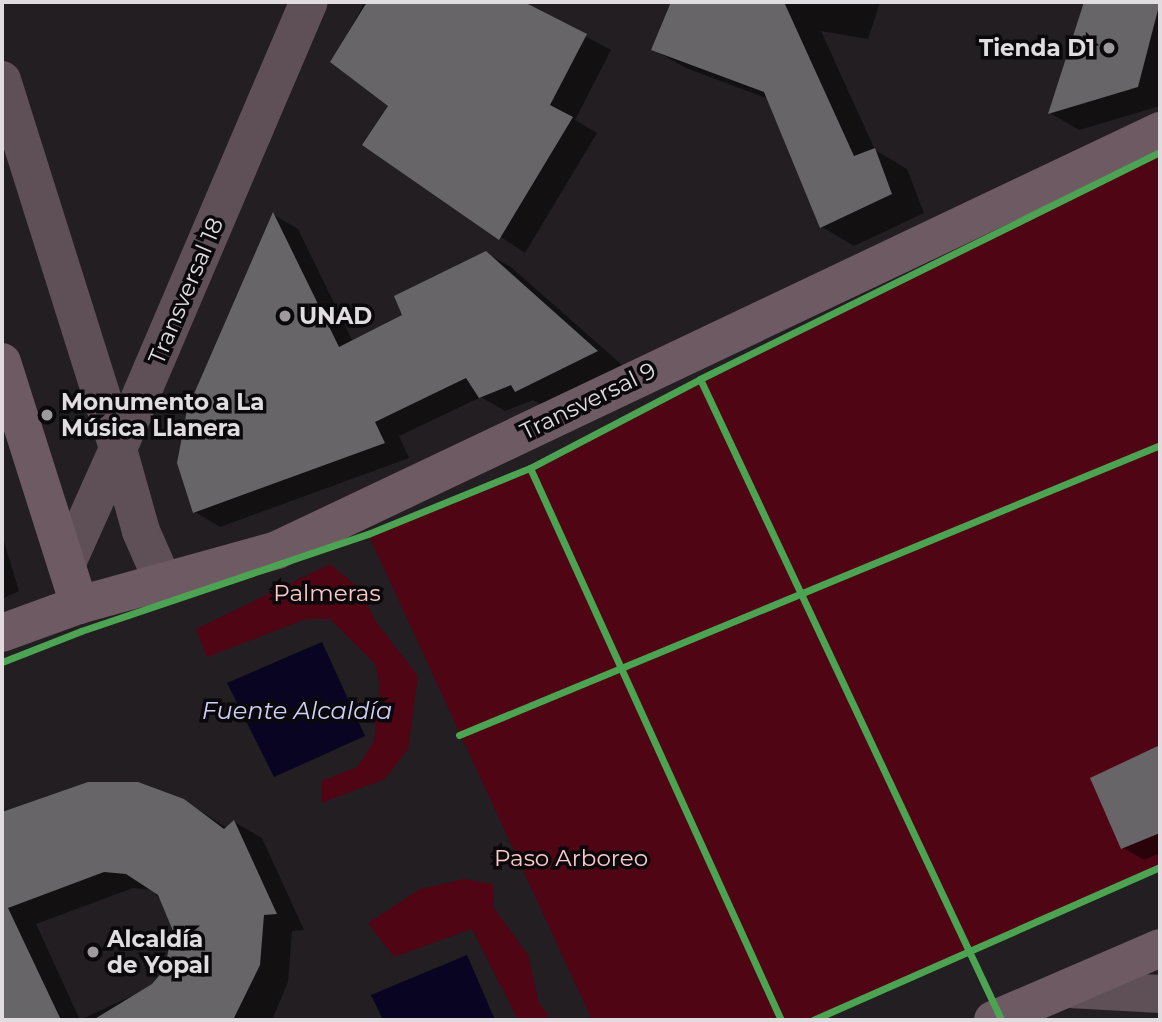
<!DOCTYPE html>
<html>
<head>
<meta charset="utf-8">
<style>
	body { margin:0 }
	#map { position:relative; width:1162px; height:1022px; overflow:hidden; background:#221e21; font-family:Montserrat,sans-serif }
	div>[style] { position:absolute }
	.green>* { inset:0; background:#500514 }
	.water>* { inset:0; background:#090421 }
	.shadow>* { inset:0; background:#0007 }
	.building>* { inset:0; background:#676568 }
	.street>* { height:38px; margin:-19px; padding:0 19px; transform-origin:19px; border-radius:19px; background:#5f4f56 }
	.secondary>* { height:38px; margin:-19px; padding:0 19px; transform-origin:19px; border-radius:19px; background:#6e5a62 }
	.cycleway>* { height:7px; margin:-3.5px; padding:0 3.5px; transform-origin:3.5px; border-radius:3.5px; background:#4ca352 }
	.dots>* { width:19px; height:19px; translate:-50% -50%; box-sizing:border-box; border:4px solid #0a080a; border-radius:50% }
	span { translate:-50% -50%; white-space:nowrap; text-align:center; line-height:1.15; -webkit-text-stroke:7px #0a080a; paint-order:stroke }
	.poi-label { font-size:23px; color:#e0dcdf; font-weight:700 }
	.right { translate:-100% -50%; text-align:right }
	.left { translate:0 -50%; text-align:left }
	.street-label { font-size:23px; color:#e0dcdf }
	.park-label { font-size:23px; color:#fcc9c8 }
	.water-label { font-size:24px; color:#cfd1fb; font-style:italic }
	.frame { position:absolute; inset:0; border:4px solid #e0dcdf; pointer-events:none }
</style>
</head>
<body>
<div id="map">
	<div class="green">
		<i style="clip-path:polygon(1160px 152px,1160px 867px,813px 1020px,592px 1020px,368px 534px,530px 468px)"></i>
		<i style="clip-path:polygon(330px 564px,359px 588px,376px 622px,418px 676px,408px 749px,385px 779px,321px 803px,321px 781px,357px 767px,374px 742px,380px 686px,375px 664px,330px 619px,306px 619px,207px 657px,196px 629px)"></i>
		<i style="clip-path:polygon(464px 879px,493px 884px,494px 908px,528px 955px,539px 1003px,551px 1020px,518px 1020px,472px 929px,394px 957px,368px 923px,420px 889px)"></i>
	</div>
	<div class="water">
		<i style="clip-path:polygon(322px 642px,365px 736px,274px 777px,227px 683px)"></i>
		<i style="clip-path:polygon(467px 955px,495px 1020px,383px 1020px,371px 995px)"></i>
	</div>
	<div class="shadow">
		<i style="clip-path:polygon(365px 2px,521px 2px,611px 50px,575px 120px,597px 133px,525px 253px,365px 145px,390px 106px,332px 62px)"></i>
		<i style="clip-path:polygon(672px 2px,880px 2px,868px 39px,821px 31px,875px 150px,907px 169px,924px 213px,854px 246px,822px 227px,769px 99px,686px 68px,654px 50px)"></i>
		<i style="clip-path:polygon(1086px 2px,1160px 2px,1160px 106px,1079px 130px,1050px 113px)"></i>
		<i style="clip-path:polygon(274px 215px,298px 229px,353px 342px,405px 315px,486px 253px,511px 267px,622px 365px,542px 405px,533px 400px,505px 411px,481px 397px,399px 436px,409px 458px,220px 527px,195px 512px)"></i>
		<i style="clip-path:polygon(2px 535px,19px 591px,2px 599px)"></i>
		<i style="clip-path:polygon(1160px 747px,1160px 853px,1144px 860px,1123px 848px,1092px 779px)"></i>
		<i style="clip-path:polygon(evenodd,88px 783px,183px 800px,227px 828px,234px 822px,262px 838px,304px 930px,292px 931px,288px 982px,272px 1020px,2px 1020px,2px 815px,88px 783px,133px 888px,152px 890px,171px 912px,175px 932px,166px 970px,153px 986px,80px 1020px,36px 924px,133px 888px)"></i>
	</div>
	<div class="building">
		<i style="clip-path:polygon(367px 2px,524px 2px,587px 34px,550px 105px,573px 117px,499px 240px,362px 145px,388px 106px,330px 62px)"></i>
		<i style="clip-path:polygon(671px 2px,784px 2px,854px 156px,875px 148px,892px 194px,820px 228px,764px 92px,651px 50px)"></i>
		<i style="clip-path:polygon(1084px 2px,1160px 2px,1138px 87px,1048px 114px)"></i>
		<i style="clip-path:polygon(273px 212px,339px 347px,402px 315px,394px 296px,486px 251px,598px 351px,515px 392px,511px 385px,479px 398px,466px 378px,375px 422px,385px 443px,193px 513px,177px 463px,187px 410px)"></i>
		<i style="clip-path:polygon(1160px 745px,1160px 833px,1121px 849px,1090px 778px)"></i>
		<i style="clip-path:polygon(88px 782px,138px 782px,184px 799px,224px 829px,234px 820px,277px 914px,264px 915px,260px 965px,233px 1020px,93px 1020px,152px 984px,164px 970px,173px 931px,158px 895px,126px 874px,104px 872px,8px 908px,61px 1020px,2px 1020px,2px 812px)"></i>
	</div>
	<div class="street">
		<i style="left:2px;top:80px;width:387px;rotate:72.5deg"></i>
		<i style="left:118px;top:449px;width:125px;rotate:114.1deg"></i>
		<i style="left:164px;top:584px;width:58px;rotate:-113.5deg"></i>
		<i style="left:141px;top:531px;width:85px;rotate:-105.7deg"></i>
		<i style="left:118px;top:449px;width:486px;rotate:-66.9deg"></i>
		<i style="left:1069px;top:989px;width:91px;rotate:3.1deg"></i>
	</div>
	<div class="secondary">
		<i style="left:2px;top:362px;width:255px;rotate:72.4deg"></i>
		<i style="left:2px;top:633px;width:82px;rotate:-20deg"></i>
		<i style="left:79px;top:605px;width:205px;rotate:-15.5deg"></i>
		<i style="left:277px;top:550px;width:977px;rotate:-25.39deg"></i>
		<i style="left:993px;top:1020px;width:182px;rotate:-23.3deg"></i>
	</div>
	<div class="cycleway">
		<i style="left:700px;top:379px;width:705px;rotate:64.82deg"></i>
		<i style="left:530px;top:468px;width:606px;rotate:65.55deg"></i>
		<i style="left:2px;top:662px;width:85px;rotate:-21.4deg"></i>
		<i style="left:81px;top:631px;width:303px;rotate:-18.7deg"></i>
		<i style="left:368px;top:534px;width:175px;rotate:-22.2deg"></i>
		<i style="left:530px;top:468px;width:192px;rotate:-27.6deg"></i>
		<i style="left:700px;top:379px;width:513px;rotate:-26.27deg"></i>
		<i style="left:459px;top:735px;width:759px;rotate:-22.47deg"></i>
		<i style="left:813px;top:1020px;width:379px;rotate:-23.8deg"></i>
	</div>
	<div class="dots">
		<i style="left:1109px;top:48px;background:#9e9a9c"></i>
		<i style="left:285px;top:316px;background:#9e9a9c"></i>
		<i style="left:47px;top:415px;background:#9e9a9c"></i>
		<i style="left:93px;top:952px;background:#9e9a9c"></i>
	</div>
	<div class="poi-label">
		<span class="right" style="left:1095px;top:48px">Tienda D1</span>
		<span class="left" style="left:299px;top:316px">UNAD</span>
		<span class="left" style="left:61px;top:415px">Monumento a La<br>Música Llanera</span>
		<span class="left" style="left:107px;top:952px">Alcaldía<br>de Yopal</span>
	</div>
	<div class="street-label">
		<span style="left:186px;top:291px;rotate:-67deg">Transversal 18</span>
		<span style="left:588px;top:401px;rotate:-26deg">Transversal 9</span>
	</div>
	<div class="park-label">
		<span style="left:327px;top:593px">Palmeras</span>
		<span style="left:571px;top:858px">Paso Arboreo</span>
	</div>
	<div class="water-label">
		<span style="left:297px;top:711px">Fuente Alcaldía</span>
	</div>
	<div class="frame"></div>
</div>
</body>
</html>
